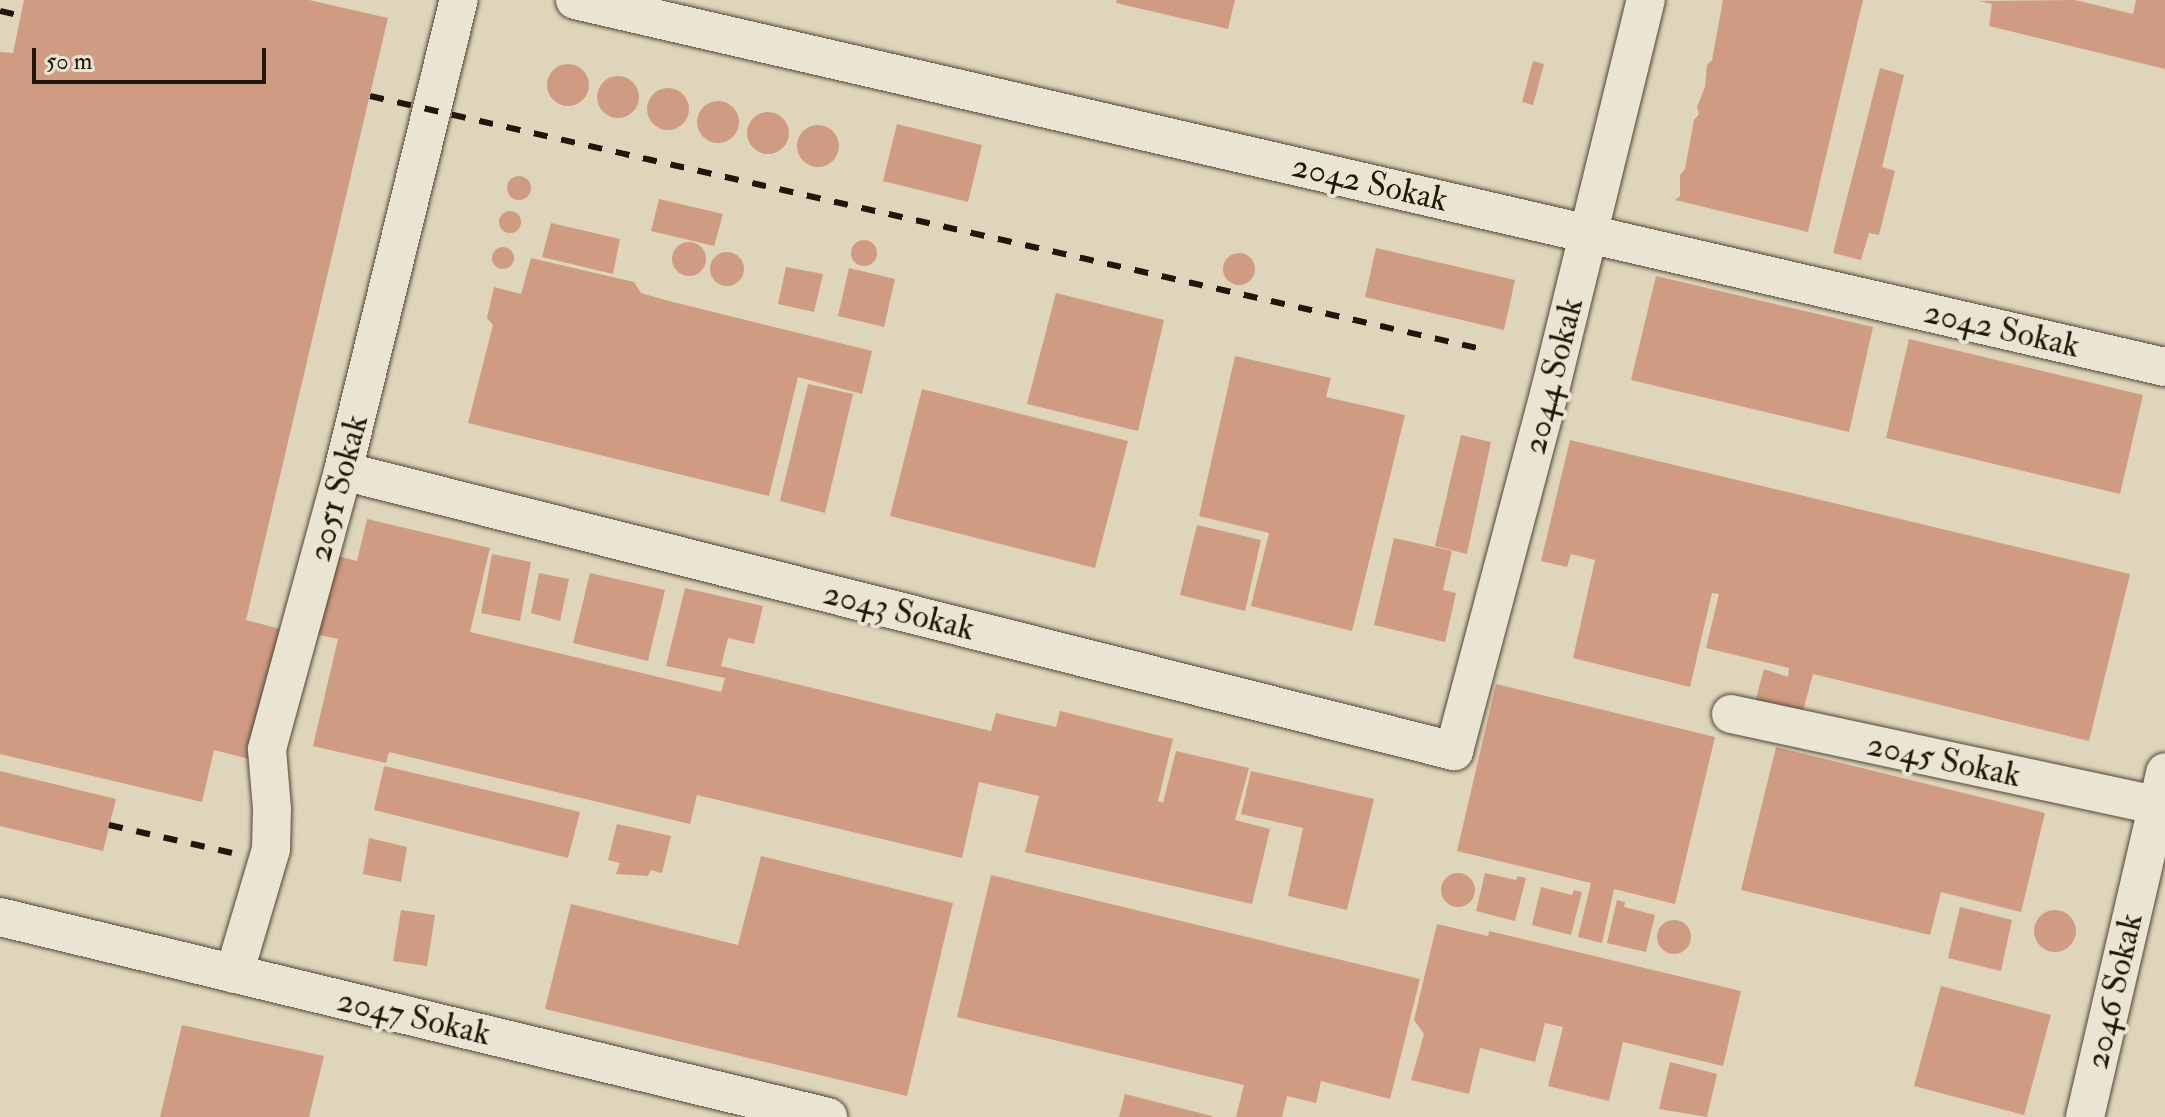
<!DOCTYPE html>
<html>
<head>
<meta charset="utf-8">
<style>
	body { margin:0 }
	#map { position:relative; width:2165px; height:1117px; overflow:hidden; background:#dfd5bb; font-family:"IM FELL Double Pica",serif }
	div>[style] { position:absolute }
	.building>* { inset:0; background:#cf9b82 }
	.round { border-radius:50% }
	.roads { filter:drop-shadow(0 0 2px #514636) drop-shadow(0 0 2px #514636) }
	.minor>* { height:38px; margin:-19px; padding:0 19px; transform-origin:19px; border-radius:19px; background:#eae4d3 }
	.rail>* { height:6px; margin-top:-3px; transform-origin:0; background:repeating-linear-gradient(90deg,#22160a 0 14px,transparent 0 28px) }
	span { translate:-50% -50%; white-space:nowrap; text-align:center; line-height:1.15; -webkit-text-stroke:8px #eae4d3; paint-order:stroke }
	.street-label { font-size:34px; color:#22160a }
	.scale { position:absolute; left:32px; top:48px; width:234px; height:36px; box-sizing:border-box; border:4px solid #22160a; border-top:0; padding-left:10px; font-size:24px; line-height:28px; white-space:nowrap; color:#22160a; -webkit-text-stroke:6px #eae4d3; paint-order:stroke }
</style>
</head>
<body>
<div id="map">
	<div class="building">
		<i style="clip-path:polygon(24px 0,309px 0,388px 18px,246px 620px,284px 630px,253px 760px,214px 750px,202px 802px,0 754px,0 52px,13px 53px)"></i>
		<i style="clip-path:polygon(1117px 0,1235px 0,1228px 29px,1116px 3px)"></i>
		<i style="clip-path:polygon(1723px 0,1863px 0,1808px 232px,1675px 200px,1680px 196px,1680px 175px,1685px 169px,1694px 120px,1699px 114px,1697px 107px,1705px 87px,1707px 65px,1712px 60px)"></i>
		<i style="clip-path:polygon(2075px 0,2133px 14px,2136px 0,2165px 0,2165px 69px,1989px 26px,1992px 4px,1979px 1px)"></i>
		<i style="clip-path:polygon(1533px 61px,1544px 64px,1533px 105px,1522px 102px)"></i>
		<i class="round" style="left:547px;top:64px;width:42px;height:42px"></i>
		<i style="clip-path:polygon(1880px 68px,1904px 75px,1882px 167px,1895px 171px,1879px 235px,1869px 233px,1861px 260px,1833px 253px)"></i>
		<i class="round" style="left:597px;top:76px;width:42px;height:42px"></i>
		<i class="round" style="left:647px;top:88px;width:42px;height:42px"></i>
		<i class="round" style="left:697px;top:101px;width:42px;height:42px"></i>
		<i class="round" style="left:747px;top:112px;width:42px;height:42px"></i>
		<i style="clip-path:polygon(897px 124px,982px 145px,968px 202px,883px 181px)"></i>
		<i class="round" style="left:797px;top:125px;width:42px;height:42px"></i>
		<i class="round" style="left:507px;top:176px;width:24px;height:24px"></i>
		<i style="clip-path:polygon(659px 199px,723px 214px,714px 246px,651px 231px)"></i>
		<i class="round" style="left:499px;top:211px;width:22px;height:22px"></i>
		<i style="clip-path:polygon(551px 223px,620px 239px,613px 274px,542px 257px)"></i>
		<i class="round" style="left:851px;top:240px;width:26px;height:26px"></i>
		<i class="round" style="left:672px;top:242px;width:34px;height:34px"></i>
		<i class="round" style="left:492px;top:247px;width:22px;height:22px"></i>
		<i style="clip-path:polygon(1376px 248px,1515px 280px,1504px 330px,1365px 297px)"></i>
		<i class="round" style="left:710px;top:252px;width:34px;height:34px"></i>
		<i class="round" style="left:1223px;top:253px;width:32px;height:32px"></i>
		<i style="clip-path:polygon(531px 258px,634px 282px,641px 293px,669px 301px,872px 351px,862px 394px,798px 377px,769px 496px,468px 423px,493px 325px,487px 318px,494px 287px,521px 294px)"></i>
		<i style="clip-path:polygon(786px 267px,823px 274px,814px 312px,778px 304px)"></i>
		<i style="clip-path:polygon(849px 268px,895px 279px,884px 327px,838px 316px)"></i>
		<i style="clip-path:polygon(1656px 276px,1873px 327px,1849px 432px,1631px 380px)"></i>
		<i style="clip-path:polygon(1056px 293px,1164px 320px,1138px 431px,1027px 404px)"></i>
		<i style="clip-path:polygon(1909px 339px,2143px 395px,2120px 494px,1886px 438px)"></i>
		<i style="clip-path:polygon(1235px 356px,1331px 378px,1326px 397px,1405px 415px,1352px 631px,1251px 606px,1269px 533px,1199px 516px)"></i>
		<i style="clip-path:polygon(808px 384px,853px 394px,825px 513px,780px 501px)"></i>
		<i style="clip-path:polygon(922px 389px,1128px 441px,1095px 568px,890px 516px)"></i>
		<i style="clip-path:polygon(1461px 435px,1491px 442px,1467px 554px,1435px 546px)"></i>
		<i style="clip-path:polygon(1570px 440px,2130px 574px,2089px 741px,1813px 674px,1803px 711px,1767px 701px,1766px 705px,1755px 702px,1764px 669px,1788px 677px,1789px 668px,1706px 648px,1719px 594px,1712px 593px,1690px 687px,1573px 658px,1595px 560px,1571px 554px,1567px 567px,1541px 561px)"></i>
		<i style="clip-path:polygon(367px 519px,490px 548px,470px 632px,721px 692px,725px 678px,666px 666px,685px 588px,763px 606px,754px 644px,728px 638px,721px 666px,991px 731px,996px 713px,1056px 727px,1060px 711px,1173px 739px,1158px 801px,1163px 803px,1176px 751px,1249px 768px,1235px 820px,1270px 829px,1252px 904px,1025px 852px,1039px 796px,979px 782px,962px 858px,697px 795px,690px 824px,389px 752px,386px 763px,313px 746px,338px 639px,307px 632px,326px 553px,357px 561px)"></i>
		<i style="clip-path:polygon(1197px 525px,1261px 540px,1245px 611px,1180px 595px)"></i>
		<i style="clip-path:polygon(1394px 538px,1452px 551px,1443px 590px,1456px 593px,1445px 642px,1374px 625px)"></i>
		<i style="clip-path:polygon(492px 554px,531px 562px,520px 621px,481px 613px)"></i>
		<i style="clip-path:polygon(539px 573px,569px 579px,560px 621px,531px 613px)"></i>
		<i style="clip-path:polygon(590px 573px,665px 590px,648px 661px,573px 643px)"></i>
		<i style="clip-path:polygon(1496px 684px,1715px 737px,1675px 904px,1614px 889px,1602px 943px,1578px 937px,1591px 883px,1457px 851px)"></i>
		<i style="clip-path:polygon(1776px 747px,2045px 813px,2021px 912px,1941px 892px,1930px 935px,1741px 890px)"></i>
		<i style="clip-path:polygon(384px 766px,580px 812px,568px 858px,374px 810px)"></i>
		<i style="clip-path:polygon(0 771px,116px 799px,103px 851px,0 826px)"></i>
		<i style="clip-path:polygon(1251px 771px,1374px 799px,1347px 910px,1288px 896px,1303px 828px,1241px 814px)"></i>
		<i style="clip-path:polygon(617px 824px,671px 836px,662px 873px,651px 870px,648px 876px,616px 874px,620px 863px,608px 860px)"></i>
		<i style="clip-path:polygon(369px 838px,407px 847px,401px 882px,363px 874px)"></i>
		<i style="clip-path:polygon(761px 856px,953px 903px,907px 1096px,545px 1009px,571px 904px,738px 945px)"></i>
		<i style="clip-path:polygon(1485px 873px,1516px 880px,1518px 876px,1526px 878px,1515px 921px,1476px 911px)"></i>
		<i class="round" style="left:1441px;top:873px;width:34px;height:34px"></i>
		<i style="clip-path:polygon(991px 875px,1420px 979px,1390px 1099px,1321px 1081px,1316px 1103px,1287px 1096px,1282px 1117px,1236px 1117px,1244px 1085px,957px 1017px)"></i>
		<i style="clip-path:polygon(1541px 887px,1572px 895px,1574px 890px,1582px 892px,1571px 935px,1532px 925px)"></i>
		<i style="clip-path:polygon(1617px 900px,1625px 902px,1624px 907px,1655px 915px,1646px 952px,1607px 943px)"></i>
		<i style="clip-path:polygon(1960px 907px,2012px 920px,2001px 971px,1948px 958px)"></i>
		<i class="round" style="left:2034px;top:910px;width:42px;height:42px"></i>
		<i style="clip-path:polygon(401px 910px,435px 915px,427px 966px,393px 961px)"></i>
		<i class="round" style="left:1657px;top:920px;width:34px;height:34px"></i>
		<i style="clip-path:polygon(1437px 924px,1488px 936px,1489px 931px,1741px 991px,1723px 1066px,1623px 1042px,1609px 1101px,1548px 1086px,1563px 1027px,1545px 1023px,1535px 1062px,1480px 1048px,1469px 1094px,1411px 1080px,1424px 1034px,1414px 1020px)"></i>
		<i style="clip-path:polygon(1941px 986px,2051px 1015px,2024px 1115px,1914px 1086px)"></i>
		<i style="clip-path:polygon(182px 1025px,324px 1056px,309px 1117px,160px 1117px)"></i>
		<i style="clip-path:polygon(1670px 1062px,1717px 1074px,1707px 1117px,1659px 1109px)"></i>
		<i style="clip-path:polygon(1125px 1094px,1212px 1116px,1212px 1117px,1119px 1117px)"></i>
	</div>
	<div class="roads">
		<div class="minor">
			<i style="left:575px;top:0;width:1632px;rotate:13deg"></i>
			<i style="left:343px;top:471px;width:1146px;rotate:14.15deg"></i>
			<i style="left:1454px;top:751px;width:374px;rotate:-75.1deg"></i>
			<i style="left:1550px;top:390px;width:402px;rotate:-76.2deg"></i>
			<i style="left:1731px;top:714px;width:444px;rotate:12.1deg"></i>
			<i style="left:0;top:917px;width:852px;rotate:13.58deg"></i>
			<i style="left:234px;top:974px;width:130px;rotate:-73.5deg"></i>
			<i style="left:271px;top:849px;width:40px;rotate:-88.6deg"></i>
			<i style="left:272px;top:809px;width:60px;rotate:-94.8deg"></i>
			<i style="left:267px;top:749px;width:288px;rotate:-74.7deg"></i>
			<i style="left:343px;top:471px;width:485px;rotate:-76.2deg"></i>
			<i style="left:2085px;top:1117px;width:354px;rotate:-76.9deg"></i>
		</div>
	</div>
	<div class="rail">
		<i style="left:0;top:11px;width:22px;rotate:13deg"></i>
		<i style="left:370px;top:96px;width:1135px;rotate:12.82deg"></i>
		<i style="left:109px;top:825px;width:140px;rotate:12.8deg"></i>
	</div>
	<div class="street-label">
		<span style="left:1370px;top:183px;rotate:13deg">2042 Sokak</span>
		<span style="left:2002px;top:329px;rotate:13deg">2042 Sokak</span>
		<span style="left:1553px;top:376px;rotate:-76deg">2044 Sokak</span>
		<span style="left:338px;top:488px;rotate:-75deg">2051 Sokak</span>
		<span style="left:899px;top:611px;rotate:14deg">2043 Sokak</span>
		<span style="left:1944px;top:760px;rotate:12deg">2045 Sokak</span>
		<span style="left:2114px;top:991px;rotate:-77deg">2046 Sokak</span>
		<span style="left:414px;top:1017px;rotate:13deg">2047 Sokak</span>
	</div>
	<div class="scale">50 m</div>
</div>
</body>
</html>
